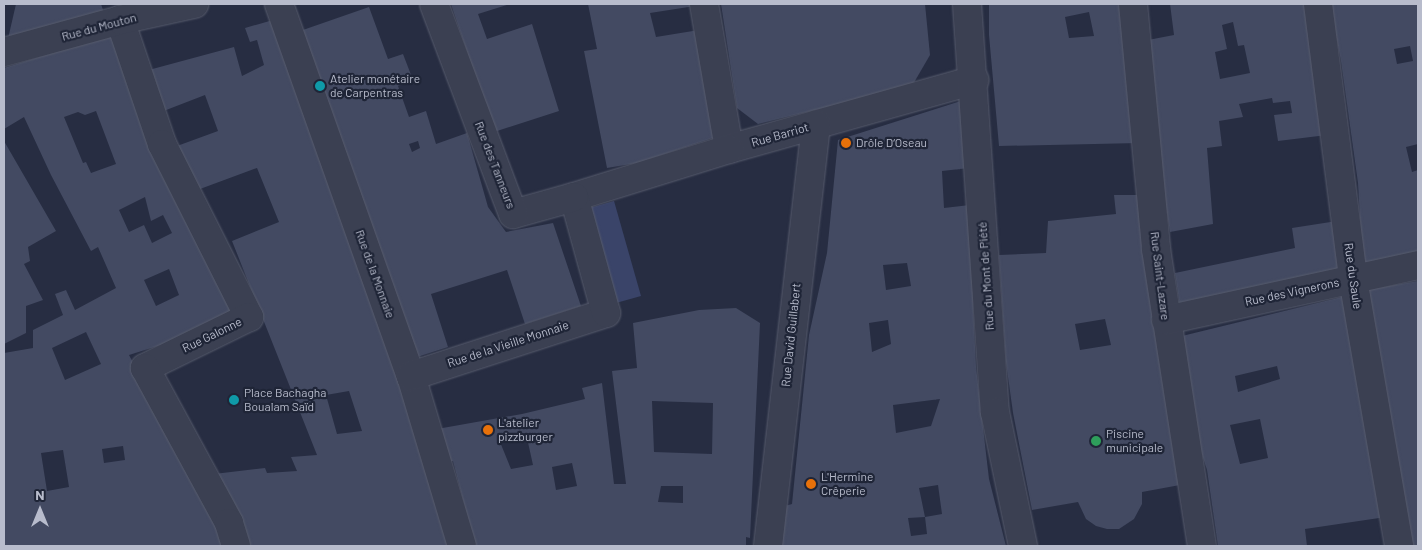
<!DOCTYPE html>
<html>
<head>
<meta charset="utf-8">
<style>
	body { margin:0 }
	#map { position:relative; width:1422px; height:550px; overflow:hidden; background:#272d42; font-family:Barlow,sans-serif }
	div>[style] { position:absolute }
	.water>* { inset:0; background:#3a4469 }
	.building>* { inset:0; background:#434a62 }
	.roads { filter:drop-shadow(0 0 1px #565b6c) drop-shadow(0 0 1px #565b6c) }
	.minor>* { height:28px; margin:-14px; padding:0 14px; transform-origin:14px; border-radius:14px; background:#3b4052 }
	.dots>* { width:14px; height:14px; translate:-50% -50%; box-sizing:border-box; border:2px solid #1f2537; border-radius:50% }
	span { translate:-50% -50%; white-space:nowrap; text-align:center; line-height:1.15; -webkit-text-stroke:4.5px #1f2537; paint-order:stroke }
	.street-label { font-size:12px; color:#b8bccc }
	.poi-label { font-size:12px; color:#b8bccc }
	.left { translate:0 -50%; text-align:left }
	.frame { position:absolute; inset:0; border:5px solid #b8bccc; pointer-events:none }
	.north { position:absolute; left:15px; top:485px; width:50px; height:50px; -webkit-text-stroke:4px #1f2537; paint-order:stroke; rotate:0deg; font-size:14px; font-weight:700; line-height:20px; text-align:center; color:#b8bccc }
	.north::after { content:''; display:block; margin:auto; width:18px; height:22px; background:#b8bccc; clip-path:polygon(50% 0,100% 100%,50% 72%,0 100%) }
</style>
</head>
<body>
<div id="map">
	<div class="water">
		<i style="clip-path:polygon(614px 201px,641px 296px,616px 303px,589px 208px)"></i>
	</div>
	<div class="building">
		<i style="clip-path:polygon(16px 4px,101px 4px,104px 13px,7px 43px)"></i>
		<i style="clip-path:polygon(451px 4px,510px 4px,478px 14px,487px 39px,532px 24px,559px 111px,494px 132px)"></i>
		<i style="clip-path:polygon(588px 4px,694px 4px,695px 6px,650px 13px,656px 37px,699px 30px,716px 137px,637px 163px,607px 168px,584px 51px,597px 49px)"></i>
		<i style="clip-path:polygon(721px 4px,925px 4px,930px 55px,912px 86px,758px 124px,737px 108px)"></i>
		<i style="clip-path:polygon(evenodd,989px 4px,1127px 4px,1139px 143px,999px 146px,989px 35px,989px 4px,1089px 12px,1094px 36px,1069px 38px,1065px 17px,1089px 12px)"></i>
		<i style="clip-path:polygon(evenodd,1170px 4px,1310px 4px,1327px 135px,1278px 141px,1274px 115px,1292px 113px,1290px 101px,1273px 103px,1272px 98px,1239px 104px,1243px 117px,1219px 121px,1222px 146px,1207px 148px,1213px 224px,1170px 232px,1162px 180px,1148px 40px,1174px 35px,1170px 4px,1233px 22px,1238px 46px,1244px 45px,1250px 73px,1220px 79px,1215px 52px,1227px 49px,1222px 25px,1233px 22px)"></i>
		<i style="clip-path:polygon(evenodd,1330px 4px,1418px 4px,1418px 144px,1406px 147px,1412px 172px,1418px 170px,1418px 257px,1363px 269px,1358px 183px,1341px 61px,1330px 4px,1410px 46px,1413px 61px,1397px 64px,1394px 49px,1410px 46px)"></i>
		<i style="clip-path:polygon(evenodd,369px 7px,388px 59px,403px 54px,413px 80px,398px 86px,409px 117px,426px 111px,436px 144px,467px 133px,488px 207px,506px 232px,553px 223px,581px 306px,525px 324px,507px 270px,431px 294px,448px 347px,414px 358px,300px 31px,369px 7px,418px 141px,420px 148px,412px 152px,409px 144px,418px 141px)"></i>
		<i style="clip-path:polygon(evenodd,273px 20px,456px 546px,248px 546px,214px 474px,265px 468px,267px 473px,297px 471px,291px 457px,317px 455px,232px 241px,279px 222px,257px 168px,200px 189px,177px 146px,218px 131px,205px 95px,161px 112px,145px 71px,234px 47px,242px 76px,264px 65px,257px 40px,250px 42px,245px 28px,273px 20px,349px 391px,362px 431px,337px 434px,326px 395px,349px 391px)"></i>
		<i style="clip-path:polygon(evenodd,110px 35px,149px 137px,237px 321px,129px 355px,227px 546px,4px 546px,4px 353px,33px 348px,33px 330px,63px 315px,55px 294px,66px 290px,75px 310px,116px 288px,98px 247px,91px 251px,51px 175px,24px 117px,4px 129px,4px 68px,110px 35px,96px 111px,116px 164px,91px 173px,86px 162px,83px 163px,64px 117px,78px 112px,85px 115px,96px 111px,110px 35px,145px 197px,151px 221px,163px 215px,172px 233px,152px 243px,144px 225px,129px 232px,119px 210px,145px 197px,110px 35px,169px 269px,179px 295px,156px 306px,144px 280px,169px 269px,110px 35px,86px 332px,101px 364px,65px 380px,52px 348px,86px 332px,110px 35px,123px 446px,125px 460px,104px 463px,102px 449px,123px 446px,110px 35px,63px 450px,69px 487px,47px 491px,41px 453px,63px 450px)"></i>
		<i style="clip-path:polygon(evenodd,964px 100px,969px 168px,942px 171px,944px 208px,970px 205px,975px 275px,973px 305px,976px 367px,989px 479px,1006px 546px,780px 546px,785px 506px,792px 504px,809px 335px,827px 253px,838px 140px,964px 100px,907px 263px,911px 286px,886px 290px,883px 265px,907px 263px,964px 100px,888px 320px,891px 344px,872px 352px,869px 323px,888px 320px,964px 100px,940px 399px,931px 426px,896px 433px,893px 405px,940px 399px,964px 100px,938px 485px,942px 514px,925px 517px,919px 488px,938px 485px,964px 100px,925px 517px,927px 534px,911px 536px,908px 518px,925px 517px)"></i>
		<i style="clip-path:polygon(4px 141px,56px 231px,28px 247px,30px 261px,24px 264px,43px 300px,26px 306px,26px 333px,4px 344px)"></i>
		<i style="clip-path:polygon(evenodd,1114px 195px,1144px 195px,1180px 485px,1142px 492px,1142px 504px,1134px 519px,1119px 529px,1107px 529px,1096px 526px,1086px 519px,1078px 502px,1032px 510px,1013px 413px,1006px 362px,999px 255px,1046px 253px,1048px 221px,1116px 214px,1114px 195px,1105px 319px,1111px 345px,1080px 350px,1075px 324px,1105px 319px)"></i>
		<i style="clip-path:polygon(1337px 221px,1343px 277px,1181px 313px,1175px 273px,1295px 248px,1292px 228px)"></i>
		<i style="clip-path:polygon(1418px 281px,1418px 546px,1411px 546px,1366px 290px)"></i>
		<i style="clip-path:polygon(evenodd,1346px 296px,1386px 517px,1305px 529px,1307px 546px,1218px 546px,1207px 470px,1199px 445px,1178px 337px,1346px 296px,1277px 366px,1280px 379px,1238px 392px,1235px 376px,1277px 366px,1346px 296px,1260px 419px,1268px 458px,1240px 464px,1230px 425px,1260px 419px)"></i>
		<i style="clip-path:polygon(evenodd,736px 308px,760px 323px,750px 538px,746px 537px,746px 546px,475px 546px,453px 461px,448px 461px,437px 429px,522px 414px,585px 399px,582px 388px,602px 383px,614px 484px,626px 484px,612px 371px,637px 368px,633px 323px,699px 310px,736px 308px,652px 401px,713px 403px,712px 454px,654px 452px,652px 401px,736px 308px,527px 438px,533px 465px,511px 469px,500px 442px,527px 438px,736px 308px,572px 463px,577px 486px,556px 490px,552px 467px,572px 463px,736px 308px,661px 486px,683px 486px,683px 503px,658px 502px,661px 486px)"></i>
	</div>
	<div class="roads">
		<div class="minor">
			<i style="left:279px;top:4px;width:395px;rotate:70.5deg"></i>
			<i style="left:411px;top:376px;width:177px;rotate:73.3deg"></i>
			<i style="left:704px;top:4px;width:147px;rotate:80.2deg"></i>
			<i style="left:729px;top:149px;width:255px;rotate:-15.7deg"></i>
			<i style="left:967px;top:4px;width:409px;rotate:86.1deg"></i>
			<i style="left:995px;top:412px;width:137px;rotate:78.2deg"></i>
			<i style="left:1133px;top:4px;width:246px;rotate:84.6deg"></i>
			<i style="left:1156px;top:249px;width:301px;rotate:81.2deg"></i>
			<i style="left:1318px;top:4px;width:277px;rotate:82.7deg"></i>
			<i style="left:1353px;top:279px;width:271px;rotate:80.2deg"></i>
			<i style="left:120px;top:20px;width:131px;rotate:71.3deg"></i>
			<i style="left:162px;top:144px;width:194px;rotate:63.3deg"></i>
			<i style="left:249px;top:317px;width:116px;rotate:153.9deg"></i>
			<i style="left:145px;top:368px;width:176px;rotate:61.5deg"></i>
			<i style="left:229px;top:523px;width:24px;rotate:73deg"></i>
			<i style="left:4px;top:52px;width:120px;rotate:-15.4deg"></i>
			<i style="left:120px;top:20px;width:76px;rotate:-12.2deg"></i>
			<i style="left:574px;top:197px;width:162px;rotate:-17.2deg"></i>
			<i style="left:1166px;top:320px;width:258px;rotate:-12.3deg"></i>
			<i style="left:411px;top:376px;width:205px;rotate:-17.9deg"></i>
			<i style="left:606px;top:313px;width:120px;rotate:-105.4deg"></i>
			<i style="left:574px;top:197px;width:63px;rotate:164.4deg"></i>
			<i style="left:513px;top:214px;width:224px;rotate:-110.6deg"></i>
			<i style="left:768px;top:546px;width:424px;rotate:-83.5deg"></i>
		</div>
	</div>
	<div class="dots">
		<i style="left:320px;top:86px;background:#0f9aa8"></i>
		<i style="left:846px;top:143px;background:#e8710a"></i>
		<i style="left:234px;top:400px;background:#0f9aa8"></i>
		<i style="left:488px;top:430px;background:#e8710a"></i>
		<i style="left:1096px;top:441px;background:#2e9e5b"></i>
		<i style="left:811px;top:484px;background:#e8710a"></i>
	</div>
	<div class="street-label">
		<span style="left:99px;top:27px;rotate:-15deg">Rue du Mouton</span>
		<span style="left:780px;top:135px;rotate:-16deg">Rue Barriot</span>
		<span style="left:495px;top:165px;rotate:69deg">Rue des Tanneurs</span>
		<span style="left:375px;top:274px;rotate:70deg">Rue de la Monnaie</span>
		<span style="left:986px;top:276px;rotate:-94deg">Rue du Mont de Piété</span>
		<span style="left:1160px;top:276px;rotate:83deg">Rue Saint-Lazare</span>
		<span style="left:1353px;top:276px;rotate:82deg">Rue du Saule</span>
		<span style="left:1292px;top:292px;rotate:-12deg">Rue des Vignerons</span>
		<span style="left:212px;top:335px;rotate:-26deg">Rue Galonne</span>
		<span style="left:791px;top:335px;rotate:-84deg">Rue David Guillabert</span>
		<span style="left:508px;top:344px;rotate:-18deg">Rue de la Vieille Monnaie</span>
	</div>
	<div class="poi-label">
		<span class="left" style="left:330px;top:86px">Atelier monétaire<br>de Carpentras</span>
		<span class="left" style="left:856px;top:143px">Drôle D‘Oseau</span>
		<span class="left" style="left:244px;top:400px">Place Bachagha<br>Boualam Saïd</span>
		<span class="left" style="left:498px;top:430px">L'atelier<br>pizzburger</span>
		<span class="left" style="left:1106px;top:441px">Piscine<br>municipale</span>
		<span class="left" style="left:821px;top:484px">L'Hermine<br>Crêperie</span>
	</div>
	<div class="frame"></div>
	<div class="north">N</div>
</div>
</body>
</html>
